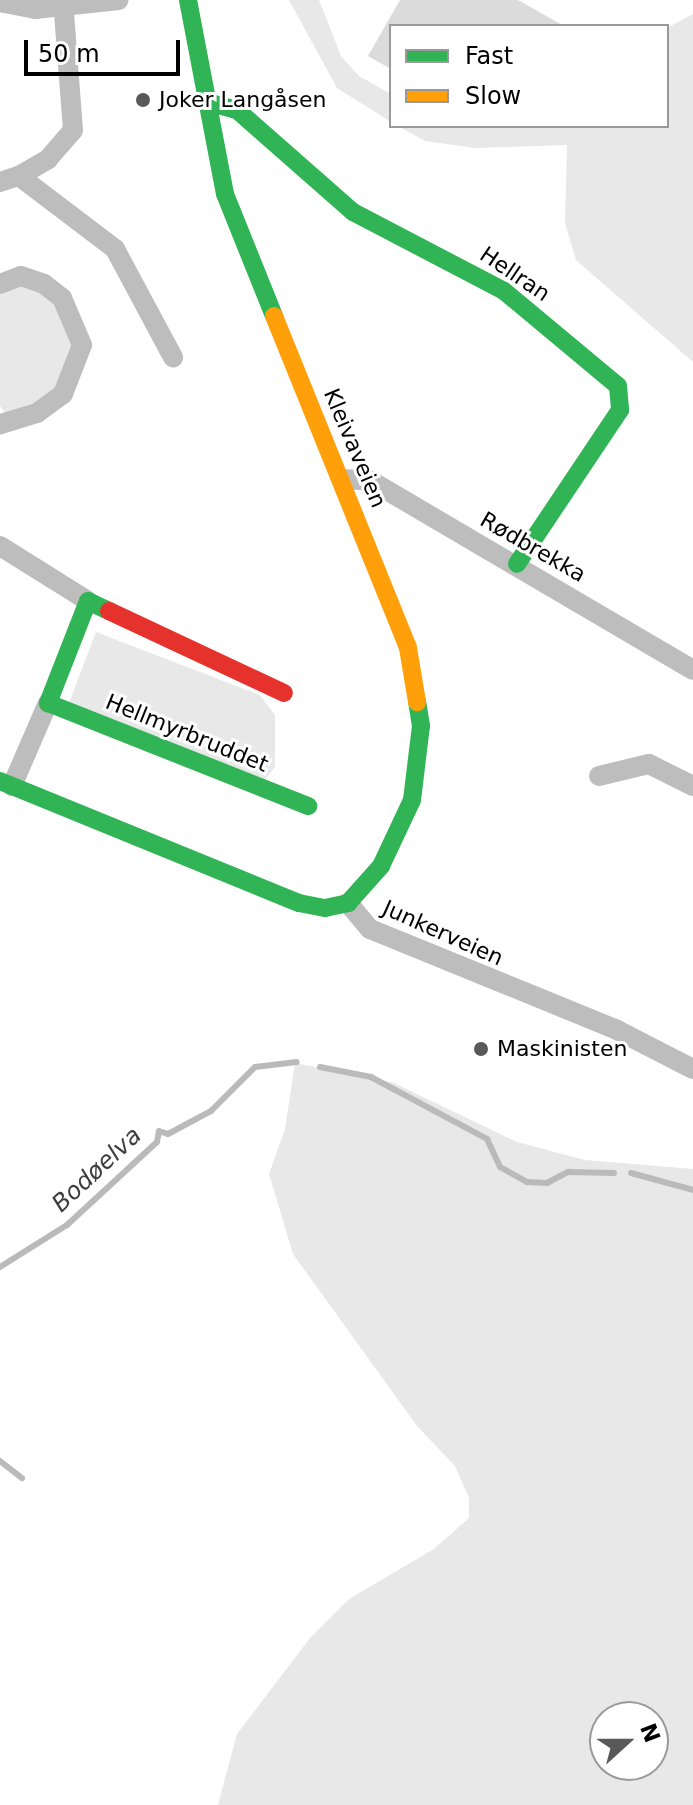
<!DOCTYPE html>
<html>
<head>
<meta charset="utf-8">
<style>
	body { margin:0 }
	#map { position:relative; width:693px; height:1805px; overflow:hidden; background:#fff; font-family:"DejaVu Sans",sans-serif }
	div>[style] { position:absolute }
	.green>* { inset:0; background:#e8e8e8 }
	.stream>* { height:6px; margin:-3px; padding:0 3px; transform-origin:3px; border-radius:3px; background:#bababa }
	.building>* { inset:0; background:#dbdbdb }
	.street>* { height:20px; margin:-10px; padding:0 10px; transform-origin:10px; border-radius:10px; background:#bdbdbd }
	.fast>* { height:18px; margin:-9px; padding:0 9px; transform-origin:9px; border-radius:9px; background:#30b455 }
	.slow>* { height:18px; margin:-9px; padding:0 9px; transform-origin:9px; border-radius:9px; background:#ff9f0a }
	.jam>* { height:18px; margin:-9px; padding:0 9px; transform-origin:9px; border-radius:9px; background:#e5322d }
	.dots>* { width:22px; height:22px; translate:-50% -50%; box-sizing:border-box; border:4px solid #fff; border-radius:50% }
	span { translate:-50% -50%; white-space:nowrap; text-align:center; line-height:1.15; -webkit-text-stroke:6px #fff; paint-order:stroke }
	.poi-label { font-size:22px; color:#000 }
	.left { translate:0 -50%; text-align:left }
	.street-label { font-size:22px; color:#000 }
	.water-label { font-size:24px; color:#3d3d3d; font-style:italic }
	.legend { position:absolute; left:389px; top:24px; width:280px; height:104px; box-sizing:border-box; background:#fff; border:2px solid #999; margin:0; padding:10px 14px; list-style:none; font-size:24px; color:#000 }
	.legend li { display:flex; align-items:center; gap:16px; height:40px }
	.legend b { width:40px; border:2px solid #999 }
	.north { position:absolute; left:589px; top:1701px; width:80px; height:80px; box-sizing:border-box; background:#fff; border:2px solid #999; border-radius:50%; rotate:69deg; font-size:22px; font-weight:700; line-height:32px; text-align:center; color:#000 }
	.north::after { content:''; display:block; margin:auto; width:28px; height:36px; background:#595959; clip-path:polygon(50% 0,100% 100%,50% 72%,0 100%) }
	.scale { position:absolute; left:24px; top:40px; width:156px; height:36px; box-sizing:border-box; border:4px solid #000; border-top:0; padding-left:10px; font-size:24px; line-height:28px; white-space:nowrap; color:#000; -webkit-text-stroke:6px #fff; paint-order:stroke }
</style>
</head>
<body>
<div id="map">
	<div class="green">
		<i style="clip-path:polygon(289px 0,319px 0,341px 56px,359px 76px,391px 94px,391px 122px,337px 88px)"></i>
		<i style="clip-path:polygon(693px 14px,693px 362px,576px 260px,565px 223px,567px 145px,475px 148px,425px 141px,398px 126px,667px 126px,667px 28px)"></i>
		<i style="clip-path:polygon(23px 284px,41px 288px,67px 318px,72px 348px,69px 371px,44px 401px,6px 414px,0 406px,0 294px)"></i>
		<i style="clip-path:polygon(96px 632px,260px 695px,275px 715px,275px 767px,263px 782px,69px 703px)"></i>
		<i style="clip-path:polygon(evenodd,295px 1063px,394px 1083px,517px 1142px,585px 1160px,693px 1169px,693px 1805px,218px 1805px,237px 1734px,310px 1638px,349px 1599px,434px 1549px,469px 1518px,469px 1498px,455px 1466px,417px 1426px,293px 1254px,269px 1174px,285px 1129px,295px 1063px,605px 1717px,653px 1717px,653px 1765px,605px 1765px,605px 1717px)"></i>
	</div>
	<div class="stream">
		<i style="left:320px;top:1067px;width:52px;rotate:11.1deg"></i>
		<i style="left:371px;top:1077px;width:132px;rotate:28.1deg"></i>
		<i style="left:487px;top:1139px;width:31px;rotate:65deg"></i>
		<i style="left:500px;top:1167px;width:31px;rotate:29deg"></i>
		<i style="left:527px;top:1182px;width:20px;rotate:3deg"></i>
		<i style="left:547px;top:1183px;width:24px;rotate:-28deg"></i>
		<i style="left:568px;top:1172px;width:46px;rotate:1.2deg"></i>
		<i style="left:631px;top:1173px;width:64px;rotate:15.3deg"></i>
		<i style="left:0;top:1267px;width:79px;rotate:-32.1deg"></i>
		<i style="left:67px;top:1225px;width:122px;rotate:-42.7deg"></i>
		<i style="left:157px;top:1142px;width:11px;rotate:-80deg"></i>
		<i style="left:159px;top:1131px;width:9px;rotate:18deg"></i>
		<i style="left:168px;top:1134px;width:49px;rotate:-28.1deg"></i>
		<i style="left:211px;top:1111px;width:62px;rotate:-45deg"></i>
		<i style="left:255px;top:1067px;width:42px;rotate:-6.8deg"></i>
		<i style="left:0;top:1461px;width:28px;rotate:38deg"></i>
	</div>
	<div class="building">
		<i style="clip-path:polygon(400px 0,518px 0,564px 26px,391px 26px,391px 69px,368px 56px)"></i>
	</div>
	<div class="street">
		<i style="left:0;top:2px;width:36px;rotate:11deg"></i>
		<i style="left:35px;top:9px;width:84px;rotate:-6.1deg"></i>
		<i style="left:19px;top:176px;width:34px;rotate:-30deg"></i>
		<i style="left:48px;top:159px;width:38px;rotate:-49deg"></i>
		<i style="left:73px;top:130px;width:130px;rotate:-94.4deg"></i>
		<i style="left:0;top:182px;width:20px;rotate:-18deg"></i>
		<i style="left:19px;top:176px;width:121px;rotate:37.2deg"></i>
		<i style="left:115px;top:249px;width:123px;rotate:61.8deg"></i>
		<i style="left:0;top:284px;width:22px;rotate:-21deg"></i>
		<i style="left:21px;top:276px;width:24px;rotate:19deg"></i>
		<i style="left:44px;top:284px;width:23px;rotate:38deg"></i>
		<i style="left:62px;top:298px;width:51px;rotate:66.9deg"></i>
		<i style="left:82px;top:345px;width:53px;rotate:111.2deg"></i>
		<i style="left:63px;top:394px;width:32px;rotate:144deg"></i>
		<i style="left:37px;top:413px;width:39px;rotate:163deg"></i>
		<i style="left:344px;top:479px;width:27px;rotate:4deg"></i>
		<i style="left:371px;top:481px;width:373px;rotate:30.4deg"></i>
		<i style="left:0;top:546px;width:104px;rotate:32deg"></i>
		<i style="left:599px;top:776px;width:51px;rotate:-13.5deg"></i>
		<i style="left:649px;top:764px;width:49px;rotate:26.6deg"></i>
		<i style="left:12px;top:786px;width:90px;rotate:-66.6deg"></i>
		<i style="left:348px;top:903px;width:34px;rotate:50deg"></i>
		<i style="left:370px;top:929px;width:267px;rotate:22.2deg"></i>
		<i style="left:617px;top:1030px;width:85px;rotate:27.2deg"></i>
	</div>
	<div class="fast">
		<i style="left:188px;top:0;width:197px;rotate:79.2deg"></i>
		<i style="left:225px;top:194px;width:131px;rotate:68.1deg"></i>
		<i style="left:203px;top:101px;width:35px;rotate:15deg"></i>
		<i style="left:237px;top:110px;width:154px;rotate:41.3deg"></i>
		<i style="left:353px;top:212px;width:170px;rotate:27.6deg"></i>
		<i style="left:504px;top:291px;width:148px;rotate:39.8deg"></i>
		<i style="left:618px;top:386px;width:24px;rotate:85deg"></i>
		<i style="left:620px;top:410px;width:185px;rotate:123.8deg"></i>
		<i style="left:109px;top:611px;width:23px;rotate:-155deg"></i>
		<i style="left:88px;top:601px;width:110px;rotate:111.4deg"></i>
		<i style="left:48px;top:703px;width:280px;rotate:21.6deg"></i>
		<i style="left:0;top:781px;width:323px;rotate:22.2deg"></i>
		<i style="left:299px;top:903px;width:26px;rotate:11deg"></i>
		<i style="left:325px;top:908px;width:24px;rotate:-12deg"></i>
		<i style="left:348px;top:903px;width:50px;rotate:-48.3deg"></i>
		<i style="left:381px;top:866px;width:73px;rotate:-64.8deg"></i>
		<i style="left:412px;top:800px;width:75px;rotate:-83.1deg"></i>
		<i style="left:421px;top:726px;width:24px;rotate:-99deg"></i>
	</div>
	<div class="slow">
		<i style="left:274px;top:316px;width:358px;rotate:68deg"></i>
		<i style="left:408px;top:648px;width:55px;rotate:80.5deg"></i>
	</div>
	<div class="jam">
		<i style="left:109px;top:611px;width:193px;rotate:25.1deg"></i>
	</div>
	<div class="dots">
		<i style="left:143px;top:100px;background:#595959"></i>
		<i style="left:481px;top:1049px;background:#595959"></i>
	</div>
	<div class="poi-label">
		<span class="left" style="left:159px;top:100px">Joker Langåsen</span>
		<span class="left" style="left:497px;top:1049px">Maskinisten</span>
	</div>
	<div class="street-label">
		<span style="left:515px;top:274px;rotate:34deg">Hellran</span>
		<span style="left:355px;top:448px;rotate:67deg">Kleivaveien</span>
		<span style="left:533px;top:547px;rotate:30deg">Rødbrekka</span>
		<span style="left:187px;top:733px;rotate:22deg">Hellmyrbruddet</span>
		<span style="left:443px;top:933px;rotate:24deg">Junkerveien</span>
	</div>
	<div class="water-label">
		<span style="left:97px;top:1170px;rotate:-43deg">Bodøelva</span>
	</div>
	<ul class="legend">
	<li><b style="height:10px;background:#30b455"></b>Fast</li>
	<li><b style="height:10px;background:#ff9f0a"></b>Slow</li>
	</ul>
	<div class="north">N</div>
	<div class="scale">50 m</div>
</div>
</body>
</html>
